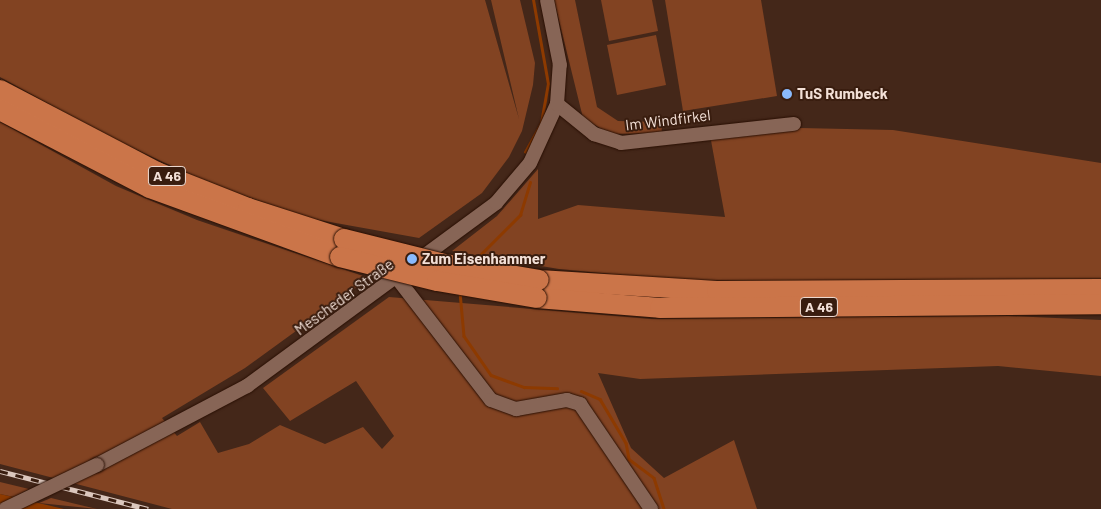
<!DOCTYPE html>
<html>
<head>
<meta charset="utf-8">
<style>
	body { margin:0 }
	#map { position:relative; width:1101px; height:509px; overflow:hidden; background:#442719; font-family:Barlow,sans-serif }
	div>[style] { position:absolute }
	.green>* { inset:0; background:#824322 }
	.water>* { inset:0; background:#8d3a00 }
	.stream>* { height:2.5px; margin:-1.25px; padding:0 1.25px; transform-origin:1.25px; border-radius:1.25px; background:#8d3a00 }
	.roads { filter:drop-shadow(0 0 1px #290f03) drop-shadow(0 0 1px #290f03) }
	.minor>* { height:14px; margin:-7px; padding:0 7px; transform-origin:7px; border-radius:7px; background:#876556 }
	.highway>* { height:20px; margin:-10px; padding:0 10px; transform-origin:10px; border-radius:10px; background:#cb7549 }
	.rail>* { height:4.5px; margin-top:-2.25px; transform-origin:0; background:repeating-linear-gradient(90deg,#391d0f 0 8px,#dbc7bd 0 16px); box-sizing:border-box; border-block:1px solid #dbc7bd }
	.bridges { filter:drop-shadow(0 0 1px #290f03) drop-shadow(0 0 1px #290f03) }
	.minor-bridge>* { height:14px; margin:-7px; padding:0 7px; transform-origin:7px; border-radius:7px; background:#876556 }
	.highway-bridge>* { height:20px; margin:-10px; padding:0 10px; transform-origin:10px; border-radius:10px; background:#cb7549 }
	.dots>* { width:14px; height:14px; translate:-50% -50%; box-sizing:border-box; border:2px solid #391d0f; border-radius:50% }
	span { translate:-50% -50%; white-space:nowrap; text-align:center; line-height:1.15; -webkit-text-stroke:4px #391d0f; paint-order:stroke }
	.shield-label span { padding:1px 4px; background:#391d0f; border:1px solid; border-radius:4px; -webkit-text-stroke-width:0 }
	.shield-label { font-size:14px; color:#f3e0d7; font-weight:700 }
	.poi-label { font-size:15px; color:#f3e0d7; font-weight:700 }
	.left { translate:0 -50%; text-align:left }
	.street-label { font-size:15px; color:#f3e0d7 }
</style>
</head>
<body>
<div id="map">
	<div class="green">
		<i style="clip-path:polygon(0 0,485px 0,519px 119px,491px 0,520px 0,535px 63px,533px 85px,522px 131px,509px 157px,482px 193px,419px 238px,308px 218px,208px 183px,105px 135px,0 77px)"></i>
		<i style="clip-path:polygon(554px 0,575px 0,597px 107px,618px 121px,661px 122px,662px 133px,610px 134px,583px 118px)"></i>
		<i style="clip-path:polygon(601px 0,652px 0,658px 31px,609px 41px)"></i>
		<i style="clip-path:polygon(665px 0,761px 0,777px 96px,683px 111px)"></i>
		<i style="clip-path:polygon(656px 35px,666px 85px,617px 95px,607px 45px)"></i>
		<i style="clip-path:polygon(evenodd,0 122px,116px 186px,197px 220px,369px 278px,245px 368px,162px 418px,177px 436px,200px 422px,218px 453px,249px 444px,280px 425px,325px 444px,363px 427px,382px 449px,394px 436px,356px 381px,290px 421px,263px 388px,389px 297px,652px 319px,1008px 316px,1101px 320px,1101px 376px,998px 366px,640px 379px,598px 373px,631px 448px,664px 478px,734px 440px,757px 509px,172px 509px,0 464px,0 122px,441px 325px,464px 376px,425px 326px,441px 325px)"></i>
		<i style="clip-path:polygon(800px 128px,893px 130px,1101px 163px,1101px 282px,675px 280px,559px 269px,452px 251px,497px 216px,538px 169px,538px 219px,578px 205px,725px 217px,710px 135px)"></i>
		<i style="clip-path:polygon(0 482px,29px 489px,14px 497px,0 494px)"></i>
		<i style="clip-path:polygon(51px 498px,97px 509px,39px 503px)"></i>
	</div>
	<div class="water">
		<i style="clip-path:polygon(0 494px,64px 509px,0 509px)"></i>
	</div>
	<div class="stream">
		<i style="left:525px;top:152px;width:33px;rotate:-61deg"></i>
		<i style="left:541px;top:123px;width:40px;rotate:-80deg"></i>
		<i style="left:548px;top:84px;width:85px;rotate:-100.1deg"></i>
		<i style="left:475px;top:260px;width:64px;rotate:-45deg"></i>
		<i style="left:520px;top:215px;width:34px;rotate:-73deg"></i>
		<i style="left:460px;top:292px;width:44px;rotate:84.8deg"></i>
		<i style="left:464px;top:336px;width:47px;rotate:55.3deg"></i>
		<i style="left:491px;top:375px;width:35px;rotate:20deg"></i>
		<i style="left:524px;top:387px;width:33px;rotate:2deg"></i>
		<i style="left:581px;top:391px;width:21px;rotate:23deg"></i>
		<i style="left:600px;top:399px;width:51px;rotate:59.4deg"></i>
		<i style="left:626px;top:443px;width:16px;rotate:79deg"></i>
		<i style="left:629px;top:459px;width:31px;rotate:37deg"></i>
		<i style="left:654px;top:478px;width:33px;rotate:72deg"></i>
	</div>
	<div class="roads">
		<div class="minor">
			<i style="left:557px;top:104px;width:48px;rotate:39deg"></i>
			<i style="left:594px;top:134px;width:28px;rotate:18deg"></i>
			<i style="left:621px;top:143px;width:174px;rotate:-6.3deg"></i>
			<i style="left:397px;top:278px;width:154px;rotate:52.4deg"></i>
			<i style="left:491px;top:400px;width:27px;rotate:20deg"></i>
			<i style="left:516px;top:409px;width:52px;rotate:-10deg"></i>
			<i style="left:567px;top:400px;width:14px;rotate:17deg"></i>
			<i style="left:580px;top:404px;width:127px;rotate:55.9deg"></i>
			<i style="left:97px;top:465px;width:170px;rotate:-27.8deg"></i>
			<i style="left:247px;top:386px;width:309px;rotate:-36.3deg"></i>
			<i style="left:496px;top:203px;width:52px;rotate:-49.6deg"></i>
			<i style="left:530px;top:163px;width:65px;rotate:-65.4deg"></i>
			<i style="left:557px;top:104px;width:39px;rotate:-86deg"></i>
			<i style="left:560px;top:65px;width:66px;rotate:-101.3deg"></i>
		</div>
		<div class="highway">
			<i style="left:0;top:90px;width:177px;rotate:27.6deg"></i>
			<i style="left:157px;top:172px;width:98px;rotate:21.6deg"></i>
			<i style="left:248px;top:208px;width:101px;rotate:17.9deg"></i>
			<i style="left:0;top:110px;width:169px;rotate:27.5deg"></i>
			<i style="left:150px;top:188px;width:202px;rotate:20deg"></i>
			<i style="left:539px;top:280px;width:178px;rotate:3.5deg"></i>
			<i style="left:717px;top:291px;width:384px;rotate:-0.3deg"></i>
			<i style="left:537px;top:298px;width:123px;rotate:4.6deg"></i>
			<i style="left:660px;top:308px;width:441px;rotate:-0.5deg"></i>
		</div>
	</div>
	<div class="rail">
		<i style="left:0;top:471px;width:153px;rotate:14.4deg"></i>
	</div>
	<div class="bridges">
		<div class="minor-bridge">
			<i style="left:5px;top:509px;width:102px;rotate:-25.6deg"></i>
		</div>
		<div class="highway-bridge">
			<i style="left:344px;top:239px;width:99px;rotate:14deg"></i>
			<i style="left:440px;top:263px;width:100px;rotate:9.7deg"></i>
			<i style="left:340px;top:257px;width:100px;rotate:13.9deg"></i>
			<i style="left:437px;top:281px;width:101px;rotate:9.6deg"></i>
		</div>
	</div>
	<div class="dots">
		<i style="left:787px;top:94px;background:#8abafc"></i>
		<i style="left:412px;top:259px;background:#8abafc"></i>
	</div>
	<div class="shield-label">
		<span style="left:167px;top:176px">A 46</span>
		<span style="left:819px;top:307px">A 46</span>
	</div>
	<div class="poi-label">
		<span class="left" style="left:797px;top:94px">TuS Rumbeck</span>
		<span class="left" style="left:422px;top:259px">Zum Eisenhammer</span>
	</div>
	<div class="street-label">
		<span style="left:668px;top:120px;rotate:-7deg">Im Windfirkel</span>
		<span style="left:344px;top:297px;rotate:-36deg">Mescheder Straße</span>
	</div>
</div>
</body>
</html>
